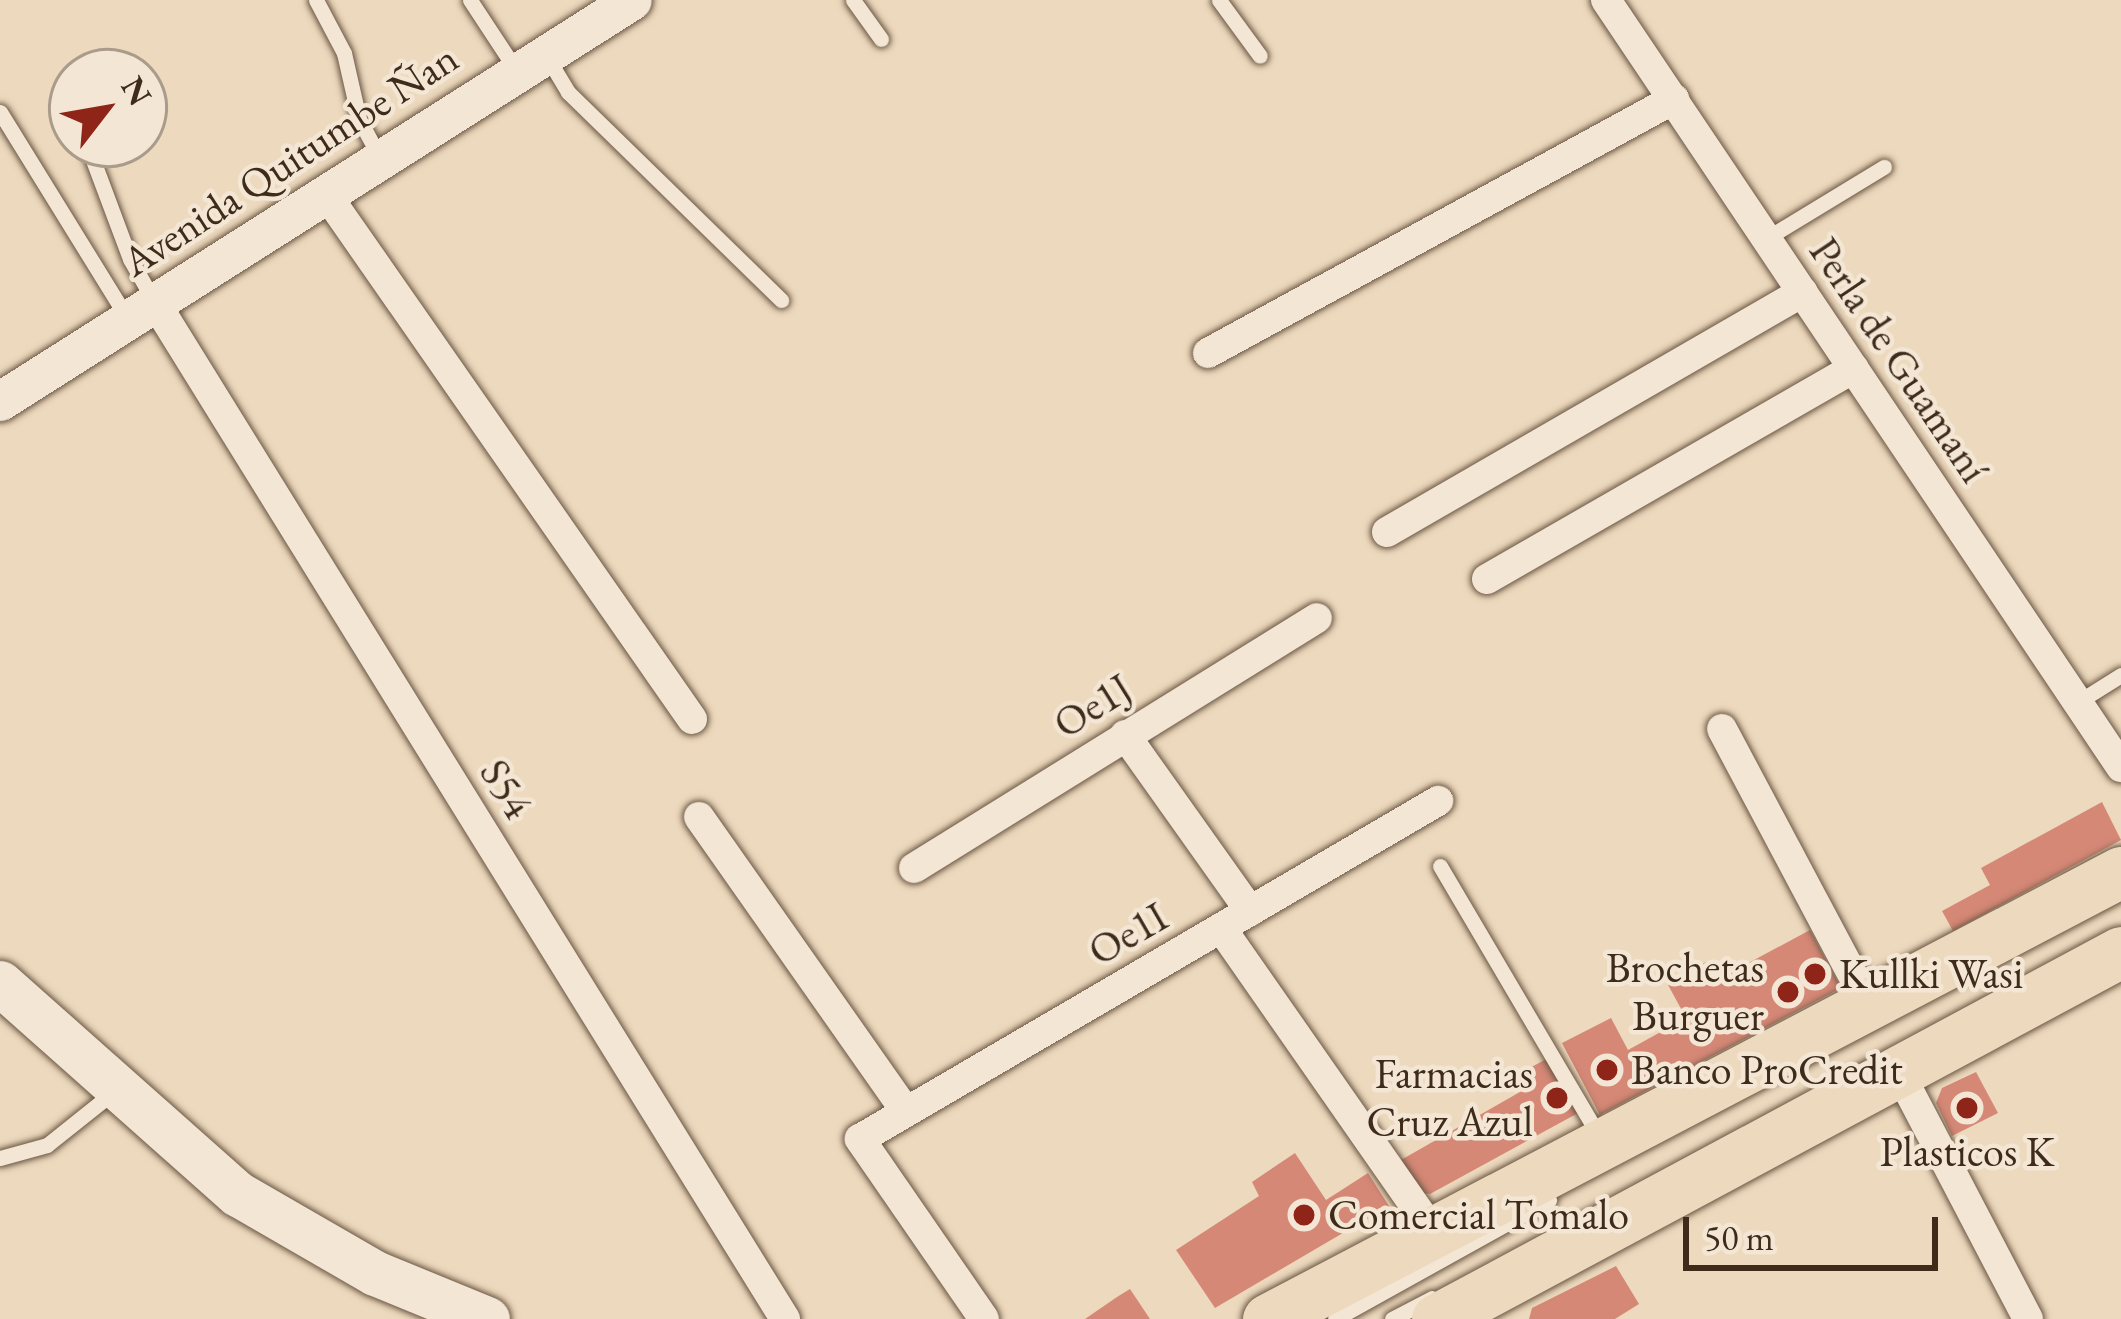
<!DOCTYPE html>
<html>
<head>
<meta charset="utf-8">
<style>
	body { margin:0 }
	#map { position:relative; width:2121px; height:1319px; overflow:hidden; background:#edd9bd; font-family:"EB Garamond",serif }
	div>[style] { position:absolute }
	.building>* { inset:0; background:#d58876 }
	.roads { filter:drop-shadow(0 0 3px #6a5643) drop-shadow(0 0 3px #6a5643) }
	.service>* { height:15px; margin:-7.5px; padding:0 7.5px; transform-origin:7.5px; border-radius:7.5px; background:#f3e6d4 }
	.minor>* { height:30px; margin:-15px; padding:0 15px; transform-origin:15px; border-radius:15px; background:#f3e6d4 }
	.tertiary>* { height:39px; margin:-19.5px; padding:0 19.5px; transform-origin:19.5px; border-radius:19.5px; background:#f3e6d4 }
	.secondary>* { height:45px; margin:-22.5px; padding:0 22.5px; transform-origin:22.5px; border-radius:22.5px; background:#f3e6d4 }
	.primary>* { height:51px; margin:-25.5px; padding:0 25.5px; transform-origin:25.5px; border-radius:25.5px; background:#edd9bd }
	.dots>* { width:33px; height:33px; translate:-50% -50%; box-sizing:border-box; border:6px solid #f3e6d4; border-radius:50% }
	span { translate:-50% -50%; white-space:nowrap; text-align:center; line-height:1.15; -webkit-text-stroke:9px #f3e6d4; paint-order:stroke }
	.street-label { font-size:42px; color:#3e2b1a }
	.poi-label { font-size:42px; color:#3e2b1a }
	.right { translate:-100% -50%; text-align:right }
	.left { translate:0 -50%; text-align:left }
	.north { position:absolute; left:48px; top:48px; width:120px; height:120px; box-sizing:border-box; background:#f3e6d4; border:3px solid #ab9b8a; border-radius:50%; rotate:59deg; font-size:33px; font-weight:700; line-height:48px; text-align:center; color:#3e2b1a }
	.north::after { content:''; display:block; margin:auto; width:42px; height:54px; background:#8f2418; clip-path:polygon(50% 0,100% 100%,50% 72%,0 100%) }
	.scale { position:absolute; left:1683px; top:1217px; width:255px; height:54px; box-sizing:border-box; border:6px solid #3e2b1a; border-top:0; padding-left:15px; font-size:36px; line-height:42px; white-space:nowrap; color:#3e2b1a; -webkit-text-stroke:9px #f3e6d4; paint-order:stroke }
</style>
</head>
<body>
<div id="map">
	<div class="building">
		<i style="clip-path:polygon(2102px 802px,2121px 840px,1953px 931px,1942px 911px,1990px 885px,1981px 868px)"></i>
		<i style="clip-path:polygon(1810px 930px,1841px 988px,1600px 1115px,1562px 1043px,1611px 1018px,1628px 1050px,1686px 1018px,1667px 983px,1706px 962px,1715px 981px)"></i>
		<i style="clip-path:polygon(1550px 1057px,1580px 1112px,1430px 1194px,1420px 1193px,1401px 1160px,1534px 1084px,1526px 1070px)"></i>
		<i style="clip-path:polygon(1976px 1072px,1998px 1113px,1952px 1136px,1936px 1103px,1942px 1088px)"></i>
		<i style="clip-path:polygon(1295px 1153px,1326px 1200px,1368px 1173px,1389px 1206px,1215px 1308px,1176px 1250px,1259px 1196px,1252px 1182px)"></i>
		<i style="clip-path:polygon(1616px 1266px,1639px 1304px,1615px 1319px,1529px 1319px,1532px 1308px)"></i>
		<i style="clip-path:polygon(1130px 1289px,1150px 1319px,1085px 1319px,1117px 1297px)"></i>
	</div>
	<div class="roads">
		<div class="service">
			<i style="left:316px;top:0;width:60px;rotate:62.2deg"></i>
			<i style="left:344px;top:53px;width:68px;rotate:77.2deg"></i>
			<i style="left:359px;top:119px;width:42px;rotate:61.6deg"></i>
			<i style="left:470px;top:0;width:84px;rotate:56.7deg"></i>
			<i style="left:853px;top:0;width:48px;rotate:54.3deg"></i>
			<i style="left:1219px;top:0;width:69px;rotate:53.8deg"></i>
			<i style="left:547px;top:57px;width:41px;rotate:59deg"></i>
			<i style="left:568px;top:92px;width:298px;rotate:44.3deg"></i>
			<i style="left:69px;top:96px;width:9px;rotate:69deg"></i>
			<i style="left:0;top:112px;width:242px;rotate:58.3deg"></i>
			<i style="left:87px;top:144px;width:123px;rotate:69.5deg"></i>
			<i style="left:130px;top:259px;width:48px;rotate:60.3deg"></i>
			<i style="left:1767px;top:238px;width:137px;rotate:-31.3deg"></i>
			<i style="left:2078px;top:702px;width:51px;rotate:-32.1deg"></i>
			<i style="left:1440px;top:866px;width:313px;rotate:59.5deg"></i>
			<i style="left:0;top:1158px;width:49px;rotate:-15.5deg"></i>
			<i style="left:47px;top:1145px;width:88px;rotate:-38.6deg"></i>
			<i style="left:1335px;top:1319px;width:245px;rotate:-29.1deg"></i>
			<i style="left:1392px;top:1319px;width:45px;rotate:-27.7deg"></i>
		</div>
		<div class="minor">
			<i style="left:1606px;top:0;width:924px;rotate:56.12deg"></i>
			<i style="left:326px;top:194px;width:640px;rotate:55.12deg"></i>
			<i style="left:156px;top:304px;width:1194px;rotate:58.21deg"></i>
			<i style="left:1208px;top:353px;width:531px;rotate:-28.59deg"></i>
			<i style="left:1387px;top:532px;width:480px;rotate:-30deg"></i>
			<i style="left:1487px;top:579px;width:423px;rotate:-29.9deg"></i>
			<i style="left:1722px;top:729px;width:311px;rotate:62deg"></i>
			<i style="left:1125px;top:735px;width:216px;rotate:54.6deg"></i>
			<i style="left:699px;top:817px;width:360px;rotate:54.9deg"></i>
			<i style="left:914px;top:868px;width:474px;rotate:-31.8deg"></i>
			<i style="left:1221px;top:928px;width:369px;rotate:55.1deg"></i>
			<i style="left:1900px;top:1074px;width:276px;rotate:62.4deg"></i>
			<i style="left:984px;top:1319px;width:219px;rotate:-124.6deg"></i>
			<i style="left:860px;top:1139px;width:670px;rotate:-30.32deg"></i>
		</div>
		<div class="tertiary">
			<i style="left:0;top:401px;width:748px;rotate:-32.39deg"></i>
		</div>
		<div class="secondary">
			<i style="left:0;top:983px;width:318px;rotate:41.6deg"></i>
			<i style="left:238px;top:1194px;width:158px;rotate:30deg"></i>
			<i style="left:375px;top:1273px;width:121px;rotate:22.3deg"></i>
		</div>
		<div class="primary">
			<i style="left:1268px;top:1319px;width:963px;rotate:-27.66deg"></i>
			<i style="left:1437px;top:1319px;width:776px;rotate:-28.22deg"></i>
		</div>
	</div>
	<div class="dots">
		<i style="left:1815px;top:974px;background:#8f2418"></i>
		<i style="left:1788px;top:992px;background:#8f2418"></i>
		<i style="left:1607px;top:1070px;background:#8f2418"></i>
		<i style="left:1557px;top:1098px;background:#8f2418"></i>
		<i style="left:1967px;top:1108px;background:#8f2418"></i>
		<i style="left:1304px;top:1215px;background:#8f2418"></i>
	</div>
	<div class="street-label">
		<span style="left:290px;top:160px;rotate:-33deg">Avenida Quitumbe Ñan</span>
		<span style="left:1899px;top:360px;rotate:56deg">Perla de Guamaní</span>
		<span style="left:1093px;top:706px;rotate:-32deg">Oe1J</span>
		<span style="left:506px;top:789px;rotate:58deg">S54</span>
		<span style="left:1128px;top:934px;rotate:-30deg">Oe1I</span>
	</div>
	<div class="poi-label">
		<span class="right" style="left:1764px;top:992px">Brochetas<br>Burguer</span>
		<span class="left" style="left:1839px;top:974px">Kullki Wasi</span>
		<span class="left" style="left:1631px;top:1070px">Banco ProCredit</span>
		<span class="right" style="left:1533px;top:1098px">Farmacias<br>Cruz Azul</span>
		<span style="left:1967px;top:1152px">Plasticos K</span>
		<span class="left" style="left:1328px;top:1215px">Comercial Tomalo</span>
	</div>
	<div class="north">N</div>
	<div class="scale">50 m</div>
</div>
</body>
</html>
